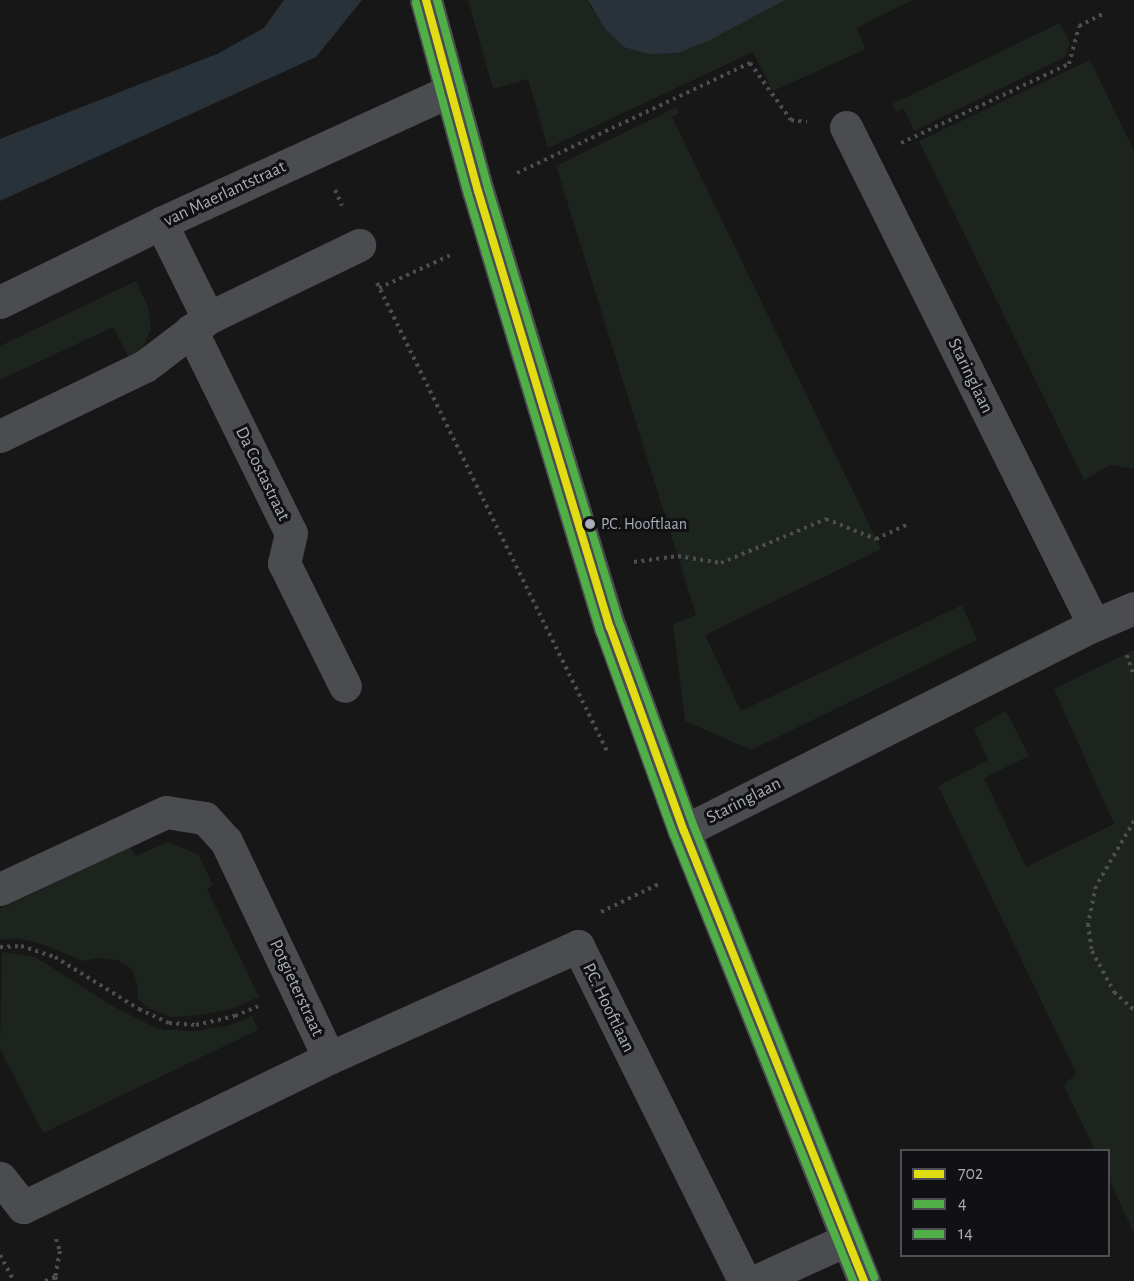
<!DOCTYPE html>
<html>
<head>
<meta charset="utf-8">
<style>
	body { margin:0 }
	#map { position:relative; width:1134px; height:1281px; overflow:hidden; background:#171717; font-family:"Alegreya Sans",sans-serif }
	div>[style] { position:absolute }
	.green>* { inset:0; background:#1d241e }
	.water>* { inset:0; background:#2a3239 }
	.path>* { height:4px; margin-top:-2px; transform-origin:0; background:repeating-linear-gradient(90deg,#4d4e52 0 3px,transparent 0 7.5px) }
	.minor>* { height:33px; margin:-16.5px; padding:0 16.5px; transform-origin:16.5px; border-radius:16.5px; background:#4b4c50 }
	.bus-1>* { height:8px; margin:-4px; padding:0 4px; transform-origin:4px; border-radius:4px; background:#e1dc14 }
	.bus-2>* { height:8px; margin:-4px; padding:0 4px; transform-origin:4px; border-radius:4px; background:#50af46 }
	.bus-3>* { height:8px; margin:-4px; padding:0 4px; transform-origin:4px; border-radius:4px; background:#50af46 }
	.dots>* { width:16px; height:16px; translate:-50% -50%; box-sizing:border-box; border:3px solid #111113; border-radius:50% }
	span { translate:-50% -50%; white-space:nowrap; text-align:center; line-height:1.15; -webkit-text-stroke:6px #111113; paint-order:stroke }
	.bus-label { font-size:16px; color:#a8adb8 }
	.left { translate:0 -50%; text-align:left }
	.street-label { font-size:18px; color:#a8adb8 }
	.legend { position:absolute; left:900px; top:1149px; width:210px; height:108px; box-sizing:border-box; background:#111113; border:2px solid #4d4f55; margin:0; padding:8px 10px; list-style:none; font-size:18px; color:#a8adb8 }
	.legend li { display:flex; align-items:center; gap:12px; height:30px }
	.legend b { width:30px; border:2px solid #4d4f55 }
</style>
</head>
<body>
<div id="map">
	<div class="green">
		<i style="clip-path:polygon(468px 0,588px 0,591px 9px,710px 40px,785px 0,913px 0,856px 28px,866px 49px,773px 91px,753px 52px,548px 148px,528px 79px,493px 89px)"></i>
		<i style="clip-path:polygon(1060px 23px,1070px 43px,1065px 57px,914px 131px,904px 109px,896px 112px,892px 104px)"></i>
		<i style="clip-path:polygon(1090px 60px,1134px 151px,1134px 469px,1110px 465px,1084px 480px,919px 141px)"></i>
		<i style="clip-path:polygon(677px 107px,679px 113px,672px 117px,881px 549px,705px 635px,741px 711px,962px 605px,977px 640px,751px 750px,685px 721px,673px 624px,696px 615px,556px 166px)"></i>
		<i style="clip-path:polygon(136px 281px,148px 307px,151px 329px,142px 349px,130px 360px,113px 327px,0 380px,0 346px)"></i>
		<i style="clip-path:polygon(1134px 650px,1134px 1233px,1109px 1179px,1108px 1150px,1095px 1150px,1064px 1086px,1076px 1073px,938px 786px,988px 760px,974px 729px,1006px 711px,1029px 756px,984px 778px,1026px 867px,1114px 824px,1054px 689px)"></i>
		<i style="clip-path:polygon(167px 842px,198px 854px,213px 885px,207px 889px,259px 997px,231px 1009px,201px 1015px,171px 1017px,150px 1009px,138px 999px,137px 984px,132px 969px,117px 960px,100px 958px,83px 961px,42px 944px,16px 938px,0 940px,0 909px,130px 847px,136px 856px)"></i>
		<i style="clip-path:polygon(2px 952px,35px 957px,116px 1008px,158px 1029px,193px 1031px,228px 1026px,252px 1016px,258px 1030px,43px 1133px,0 1049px)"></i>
	</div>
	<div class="water">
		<i style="clip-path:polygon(284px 0,362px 0,316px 57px,0 201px,0 139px,217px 54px,264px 28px)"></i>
		<i style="clip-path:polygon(588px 0,785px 0,710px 40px,678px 53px,649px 54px,624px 47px,606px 30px)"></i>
	</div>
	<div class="path">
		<i style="left:901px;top:143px;width:186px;rotate:-25.2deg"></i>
		<i style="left:1069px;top:64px;width:39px;rotate:-75deg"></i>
		<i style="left:1079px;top:26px;width:30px;rotate:-27deg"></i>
		<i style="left:517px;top:173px;width:258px;rotate:-25.3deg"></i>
		<i style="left:750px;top:63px;width:70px;rotate:54.3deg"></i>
		<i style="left:791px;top:120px;width:16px;rotate:7deg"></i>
		<i style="left:335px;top:190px;width:17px;rotate:66deg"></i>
		<i style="left:377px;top:283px;width:524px;rotate:63.83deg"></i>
		<i style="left:379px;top:288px;width:81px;rotate:-24.7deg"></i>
		<i style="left:634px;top:562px;width:44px;rotate:-7.8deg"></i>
		<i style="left:678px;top:556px;width:44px;rotate:9.2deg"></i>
		<i style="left:721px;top:563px;width:114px;rotate:-22.7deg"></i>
		<i style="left:826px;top:519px;width:54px;rotate:21.8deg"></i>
		<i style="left:876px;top:539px;width:35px;rotate:-25deg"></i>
		<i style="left:1127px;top:655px;width:22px;rotate:72deg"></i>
		<i style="left:1134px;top:821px;width:75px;rotate:120.3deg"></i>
		<i style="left:1096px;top:886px;width:39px;rotate:102deg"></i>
		<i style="left:1088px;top:924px;width:27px;rotate:82deg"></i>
		<i style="left:1092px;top:951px;width:47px;rotate:61.8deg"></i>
		<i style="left:1114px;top:992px;width:27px;rotate:42deg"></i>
		<i style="left:601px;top:912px;width:64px;rotate:-25.8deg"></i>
		<i style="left:0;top:947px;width:21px;rotate:-3deg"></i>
		<i style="left:21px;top:946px;width:36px;rotate:18deg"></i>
		<i style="left:55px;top:957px;width:99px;rotate:31.8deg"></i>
		<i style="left:139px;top:1009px;width:33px;rotate:25deg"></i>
		<i style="left:169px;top:1023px;width:27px;rotate:4deg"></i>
		<i style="left:196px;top:1025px;width:40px;rotate:-13deg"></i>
		<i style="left:235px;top:1016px;width:25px;rotate:-23deg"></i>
		<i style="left:56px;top:1239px;width:13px;rotate:72deg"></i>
		<i style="left:60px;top:1251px;width:26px;rotate:101deg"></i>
		<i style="left:55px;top:1277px;width:4px;rotate:63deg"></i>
		<i style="left:0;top:1255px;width:30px;rotate:62deg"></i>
		<i style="left:45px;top:1281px;width:11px;rotate:-22deg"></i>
	</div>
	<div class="minor">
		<i style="left:426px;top:0;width:198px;rotate:74.8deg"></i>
		<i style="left:478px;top:191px;width:456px;rotate:73.2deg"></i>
		<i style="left:610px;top:627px;width:217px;rotate:70.1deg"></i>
		<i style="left:684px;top:831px;width:485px;rotate:68.2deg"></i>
		<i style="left:846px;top:127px;width:556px;rotate:63.53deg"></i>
		<i style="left:161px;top:223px;width:106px;rotate:63.7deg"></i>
		<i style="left:0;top:302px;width:179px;rotate:-26.1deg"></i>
		<i style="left:161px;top:223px;width:319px;rotate:-24.6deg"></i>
		<i style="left:191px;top:330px;width:226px;rotate:63.8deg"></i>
		<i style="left:291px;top:533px;width:31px;rotate:103deg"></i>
		<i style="left:284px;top:563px;width:137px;rotate:63.6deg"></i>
		<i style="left:0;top:436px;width:161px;rotate:-25.8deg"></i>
		<i style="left:145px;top:366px;width:79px;rotate:-37.3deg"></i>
		<i style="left:208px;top:318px;width:168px;rotate:-25.8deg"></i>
		<i style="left:684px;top:831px;width:459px;rotate:-26.7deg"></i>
		<i style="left:1094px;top:625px;width:43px;rotate:-23deg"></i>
		<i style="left:0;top:889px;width:183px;rotate:-24.9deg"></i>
		<i style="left:166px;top:812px;width:39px;rotate:9deg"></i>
		<i style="left:205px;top:818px;width:31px;rotate:48deg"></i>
		<i style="left:226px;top:841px;width:240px;rotate:64.6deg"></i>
		<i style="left:329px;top:1058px;width:340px;rotate:154deg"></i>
		<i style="left:23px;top:1207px;width:37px;rotate:-128deg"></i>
		<i style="left:329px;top:1058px;width:273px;rotate:-24.2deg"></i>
		<i style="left:578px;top:946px;width:374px;rotate:63.6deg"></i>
		<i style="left:756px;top:1281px;width:99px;rotate:-24.5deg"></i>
	</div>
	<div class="bus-1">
		<i style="left:426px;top:0;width:198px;rotate:74.8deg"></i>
		<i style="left:478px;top:191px;width:456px;rotate:73.2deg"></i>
		<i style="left:610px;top:627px;width:217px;rotate:70.1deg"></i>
		<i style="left:684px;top:831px;width:485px;rotate:68.2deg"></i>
	</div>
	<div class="bus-2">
		<i style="left:416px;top:3px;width:198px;rotate:74.8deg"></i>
		<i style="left:468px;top:194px;width:457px;rotate:73.2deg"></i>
		<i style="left:600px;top:631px;width:217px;rotate:70.1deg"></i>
		<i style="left:674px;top:835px;width:481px;rotate:68.1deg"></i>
	</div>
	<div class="bus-3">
		<i style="left:437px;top:0;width:195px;rotate:74.8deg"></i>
		<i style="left:488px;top:188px;width:456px;rotate:73.2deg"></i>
		<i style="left:620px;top:624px;width:216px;rotate:70deg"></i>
		<i style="left:694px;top:827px;width:485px;rotate:68.2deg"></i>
	</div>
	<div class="dots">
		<i style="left:590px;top:524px;background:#a8adb8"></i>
	</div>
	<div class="bus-label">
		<span class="left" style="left:601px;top:524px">P.C. Hooftlaan</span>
	</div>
	<div class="street-label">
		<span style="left:225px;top:194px;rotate:-25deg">van Maerlantstraat</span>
		<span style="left:970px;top:376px;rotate:64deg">Staringlaan</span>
		<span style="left:262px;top:474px;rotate:64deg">Da Costastraat</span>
		<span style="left:744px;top:801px;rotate:-27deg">Staringlaan</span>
		<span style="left:296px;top:988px;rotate:65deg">Potgieterstraat</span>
		<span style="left:608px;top:1008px;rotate:64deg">P.C. Hooftlaan</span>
	</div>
	<ul class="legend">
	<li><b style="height:8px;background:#e1dc14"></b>702</li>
	<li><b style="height:8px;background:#50af46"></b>4</li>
	<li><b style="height:8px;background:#50af46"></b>14</li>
	</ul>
</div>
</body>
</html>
